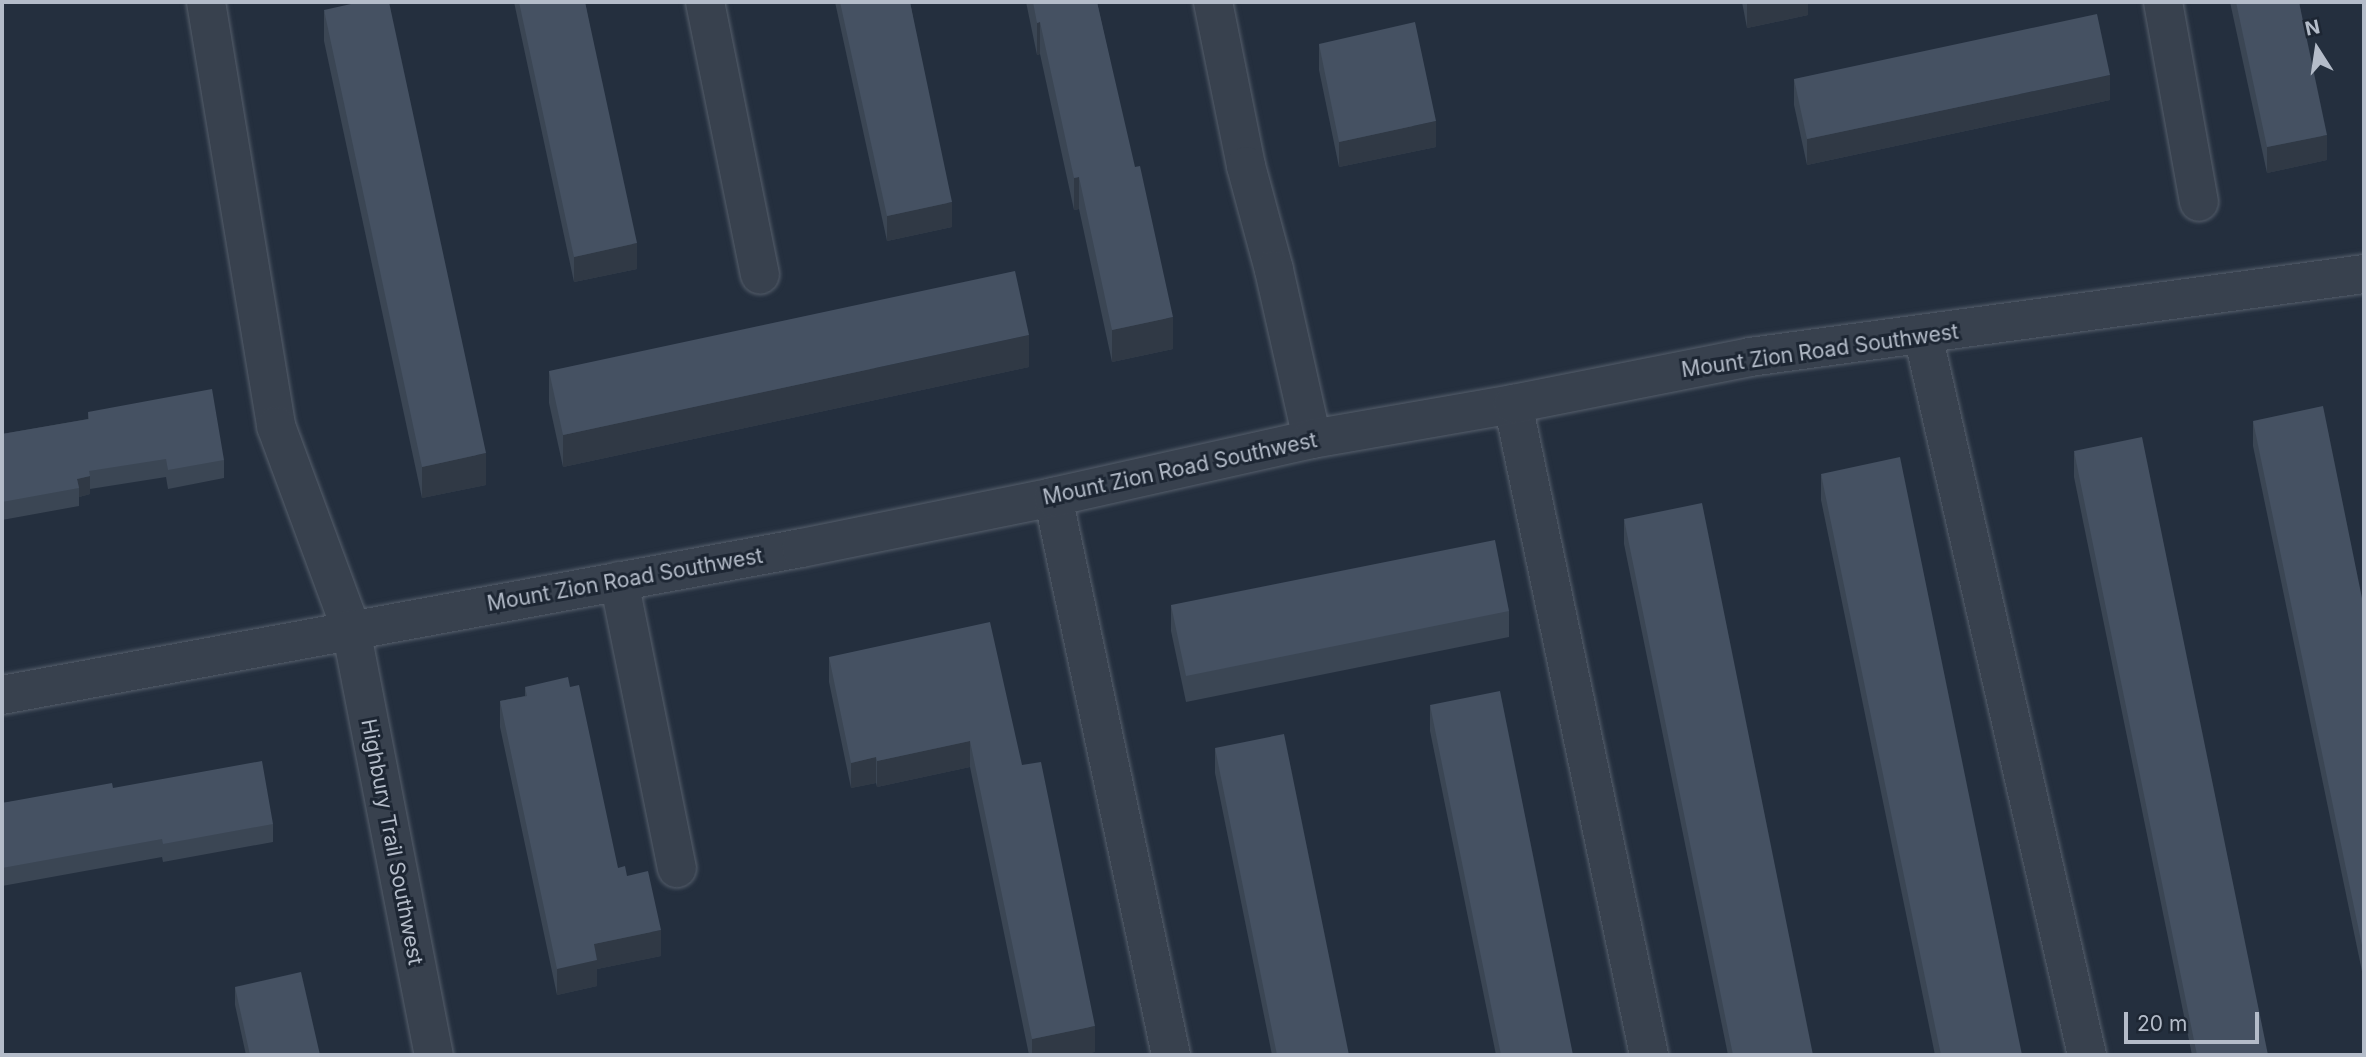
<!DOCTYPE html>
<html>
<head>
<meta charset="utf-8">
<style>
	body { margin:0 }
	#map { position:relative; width:2366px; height:1057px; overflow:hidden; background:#242f3e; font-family:Inter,sans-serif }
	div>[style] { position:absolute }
	.roads { filter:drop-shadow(0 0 2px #565f6c) drop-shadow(0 0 2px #565f6c) }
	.minor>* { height:38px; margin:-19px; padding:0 19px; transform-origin:19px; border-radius:19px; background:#38414e }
	.wall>* { inset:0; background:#3b4654 }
	.shaded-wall>* { inset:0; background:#303945 }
	.building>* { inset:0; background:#455162 }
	span { translate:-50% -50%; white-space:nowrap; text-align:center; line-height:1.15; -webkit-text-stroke:6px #1d2633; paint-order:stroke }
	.street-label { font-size:21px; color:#b4bcc9 }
	.frame { position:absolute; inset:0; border:4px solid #b4bcc9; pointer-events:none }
	.north { position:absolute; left:2282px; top:14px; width:70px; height:70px; -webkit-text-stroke:5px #1d2633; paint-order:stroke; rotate:348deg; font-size:19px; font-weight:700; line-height:28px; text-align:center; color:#b4bcc9 }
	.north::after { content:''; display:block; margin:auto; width:24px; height:32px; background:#b4bcc9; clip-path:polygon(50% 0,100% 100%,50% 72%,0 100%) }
	.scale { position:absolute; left:2124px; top:1012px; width:135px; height:32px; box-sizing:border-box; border:4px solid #b4bcc9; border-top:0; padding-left:9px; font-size:21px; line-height:24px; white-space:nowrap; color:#b4bcc9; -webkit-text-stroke:5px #1d2633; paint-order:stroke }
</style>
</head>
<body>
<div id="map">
	<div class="roads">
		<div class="minor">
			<i style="left:206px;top:2px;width:430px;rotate:80.6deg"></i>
			<i style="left:276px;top:426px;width:216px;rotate:69.7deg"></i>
			<i style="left:351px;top:629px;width:434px;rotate:79deg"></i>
			<i style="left:705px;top:2px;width:278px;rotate:78.6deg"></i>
			<i style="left:1213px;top:2px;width:167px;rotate:78.6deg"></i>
			<i style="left:1246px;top:166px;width:108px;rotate:74.9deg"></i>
			<i style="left:1274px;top:270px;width:173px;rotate:77.3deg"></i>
			<i style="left:2163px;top:2px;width:203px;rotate:79.8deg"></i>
			<i style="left:1923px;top:335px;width:738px;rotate:77.17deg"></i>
			<i style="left:1513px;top:404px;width:665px;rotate:78.2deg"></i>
			<i style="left:1053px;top:497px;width:570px;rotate:78.06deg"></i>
			<i style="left:619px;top:581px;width:293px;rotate:78.6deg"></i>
			<i style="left:2px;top:695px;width:812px;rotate:-10.42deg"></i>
			<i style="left:801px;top:548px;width:257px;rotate:-11.4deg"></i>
			<i style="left:1053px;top:497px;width:265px;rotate:-12.6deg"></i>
			<i style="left:1312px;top:439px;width:204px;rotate:-9.9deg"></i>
			<i style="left:1513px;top:404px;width:242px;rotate:-11.2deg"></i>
			<i style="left:1750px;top:357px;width:620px;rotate:-7.7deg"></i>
		</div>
	</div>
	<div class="wall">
		<i style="clip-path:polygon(514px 2px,585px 2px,637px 269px,574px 282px)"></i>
		<i style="clip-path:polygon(835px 2px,910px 2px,952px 227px,887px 241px)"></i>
		<i style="clip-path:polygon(1026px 2px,1097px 2px,1173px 349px,1112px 362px,1079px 209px,1074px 210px,1040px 54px,1037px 55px)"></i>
		<i style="clip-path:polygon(1742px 2px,1808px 2px,1808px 15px,1747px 28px)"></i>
		<i style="clip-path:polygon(2230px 2px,2299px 2px,2327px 160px,2267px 173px)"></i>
		<i style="clip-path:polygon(324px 10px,486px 485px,422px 498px,324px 41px)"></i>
		<i style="clip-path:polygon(1319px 44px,1436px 147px,1339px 167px,1319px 70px)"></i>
		<i style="clip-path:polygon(1794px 79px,2110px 100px,1807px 165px,1794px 105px)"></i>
		<i style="clip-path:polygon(1029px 367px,563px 467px,549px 403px,549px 371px)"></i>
		<i style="clip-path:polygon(88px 412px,224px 460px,224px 478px,168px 489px,166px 477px,90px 489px,90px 494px,79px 497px,79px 506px,2px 520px,2px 434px,88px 419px)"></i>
		<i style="clip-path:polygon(2253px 421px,2364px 608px,2364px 981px,2253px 446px)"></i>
		<i style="clip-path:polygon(2074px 451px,2268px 1055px,2192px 1055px,2074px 477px)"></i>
		<i style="clip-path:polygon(1821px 474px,2022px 1055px,1935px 1055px,1821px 500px)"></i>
		<i style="clip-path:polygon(1624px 519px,1813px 1055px,1728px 1055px,1624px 544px)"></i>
		<i style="clip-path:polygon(1171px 605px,1509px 611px,1509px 637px,1186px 702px,1171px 631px)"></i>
		<i style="clip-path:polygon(829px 657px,1022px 765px,1095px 1052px,1077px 1055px,1029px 1055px,970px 767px,877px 787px,876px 783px,851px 788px,829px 682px)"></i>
		<i style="clip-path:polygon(525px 687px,618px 868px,627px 876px,661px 956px,597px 969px,597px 986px,557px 995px,500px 727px,500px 701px,525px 696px)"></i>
		<i style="clip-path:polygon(1430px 705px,1573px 1055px,1496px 1055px,1430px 731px)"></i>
		<i style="clip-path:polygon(1215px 748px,1349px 1055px,1272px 1055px,1215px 773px)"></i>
		<i style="clip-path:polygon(113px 788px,273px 824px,273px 842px,163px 862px,162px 857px,2px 886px,2px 803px)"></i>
		<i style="clip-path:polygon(235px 987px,320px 1055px,246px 1055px,235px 1005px)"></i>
	</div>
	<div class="shaded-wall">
		<i style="clip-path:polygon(1752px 2px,1808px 2px,1808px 15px,1747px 28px,1747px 3px)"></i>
		<i style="clip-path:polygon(1040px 22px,1040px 54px,1037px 55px,1037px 23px)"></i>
		<i style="clip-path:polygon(2110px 75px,2110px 100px,1807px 165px,1807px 139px)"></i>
		<i style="clip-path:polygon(1436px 121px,1436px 147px,1339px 167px,1339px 142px)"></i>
		<i style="clip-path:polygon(2327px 135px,2327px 160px,2267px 173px,2267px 147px)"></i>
		<i style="clip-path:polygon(1079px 177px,1079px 209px,1074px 210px,1074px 178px)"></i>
		<i style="clip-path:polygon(952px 202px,952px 227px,887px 241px,887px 216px)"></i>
		<i style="clip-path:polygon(637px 243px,637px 269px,574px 282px,574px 257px)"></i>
		<i style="clip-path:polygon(1173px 317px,1173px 349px,1112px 362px,1112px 330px)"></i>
		<i style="clip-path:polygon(1029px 335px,1029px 367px,563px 467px,563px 435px)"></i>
		<i style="clip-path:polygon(486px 453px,486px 485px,422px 498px,422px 467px)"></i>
		<i style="clip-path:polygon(90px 476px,90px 494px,79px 497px,79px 488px,77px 479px)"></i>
		<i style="clip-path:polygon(970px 741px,970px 767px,877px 787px,877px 761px)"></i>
		<i style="clip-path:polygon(876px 757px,876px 783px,851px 788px,851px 763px)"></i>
		<i style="clip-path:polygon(661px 930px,661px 956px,597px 969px,597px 986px,557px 995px,557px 969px,594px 944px)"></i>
		<i style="clip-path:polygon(1095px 1026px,1095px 1052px,1077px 1055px,1032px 1055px,1032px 1039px)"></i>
	</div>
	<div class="building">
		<i style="clip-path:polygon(360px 2px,389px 2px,486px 453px,422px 467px,324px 10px)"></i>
		<i style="clip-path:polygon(519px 2px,585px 2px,637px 243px,574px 257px)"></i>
		<i style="clip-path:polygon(840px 2px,910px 2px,952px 202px,887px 216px)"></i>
		<i style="clip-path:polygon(1033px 2px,1097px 2px,1135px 167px,1140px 166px,1173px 317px,1112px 330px,1079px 177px,1074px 178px,1040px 22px,1037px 23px)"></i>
		<i style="clip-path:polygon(2236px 2px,2299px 2px,2327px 135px,2267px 147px)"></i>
		<i style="clip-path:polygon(2097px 14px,2110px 75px,1807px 139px,1794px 79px)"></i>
		<i style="clip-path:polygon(1415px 22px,1436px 121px,1339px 142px,1319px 44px)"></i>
		<i style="clip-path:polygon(1015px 271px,1029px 335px,563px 435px,549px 371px)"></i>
		<i style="clip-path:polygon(212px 389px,224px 460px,168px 470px,166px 459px,89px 471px,90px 476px,77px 479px,79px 488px,2px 502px,2px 434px,89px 419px,88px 412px)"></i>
		<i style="clip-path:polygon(2323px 406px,2364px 608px,2364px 955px,2253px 421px)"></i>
		<i style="clip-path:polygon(2142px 437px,2268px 1055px,2197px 1055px,2074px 451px)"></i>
		<i style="clip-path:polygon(1900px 457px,2022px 1055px,1941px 1055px,1821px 474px)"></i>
		<i style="clip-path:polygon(1702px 503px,1813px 1055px,1733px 1055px,1624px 519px)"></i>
		<i style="clip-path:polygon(1495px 540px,1509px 611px,1186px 676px,1171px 605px)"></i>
		<i style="clip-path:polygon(990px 622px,1022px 765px,1041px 762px,1095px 1026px,1032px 1039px,970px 741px,877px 761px,876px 757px,851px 763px,829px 657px)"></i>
		<i style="clip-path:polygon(568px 677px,570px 687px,579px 685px,618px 868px,625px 866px,627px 876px,648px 871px,661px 930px,594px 944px,597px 960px,557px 969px,500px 701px,527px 696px,525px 687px)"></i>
		<i style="clip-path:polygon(1500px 691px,1573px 1055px,1501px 1055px,1430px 705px)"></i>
		<i style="clip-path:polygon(1284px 734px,1349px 1055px,1277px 1055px,1215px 748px)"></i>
		<i style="clip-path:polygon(262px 761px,273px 824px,163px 844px,162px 839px,2px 868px,2px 803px,112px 783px,113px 788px)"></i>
		<i style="clip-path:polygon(301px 972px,320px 1055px,250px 1055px,235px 987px)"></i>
	</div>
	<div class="street-label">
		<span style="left:1820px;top:351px;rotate:-8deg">Mount Zion Road Southwest</span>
		<span style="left:1180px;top:469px;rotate:-12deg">Mount Zion Road Southwest</span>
		<span style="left:625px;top:580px;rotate:-10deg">Mount Zion Road Southwest</span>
		<span style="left:392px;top:842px;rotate:79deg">Highbury Trail Southwest</span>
	</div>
	<div class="frame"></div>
	<div class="north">N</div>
	<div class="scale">20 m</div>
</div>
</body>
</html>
